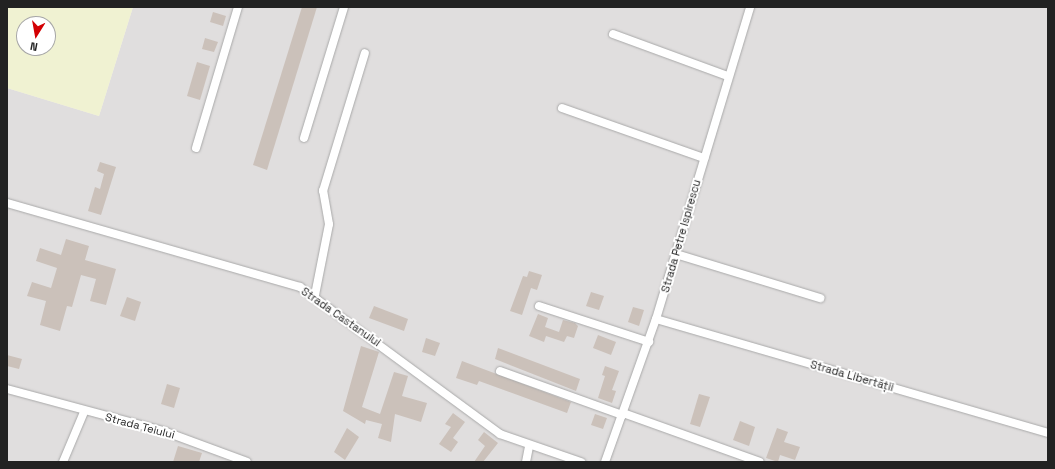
<!DOCTYPE html>
<html>
<head>
<meta charset="utf-8">
<style>
	body { margin:0 }
	#map { position:relative; width:1055px; height:469px; overflow:hidden; background:#f3efe8; font-family:"Space Grotesk",sans-serif }
	div>[style] { position:absolute }
	.residential>* { inset:0; background:#e0dede }
	.farmland>* { inset:0; background:#f0f2d2 }
	.building>* { inset:0; background:#cbc1ba }
	.roads { filter:drop-shadow(0 0 1px #a9a9a9) drop-shadow(0 0 1px #a9a9a9) }
	.street>* { height:8px; margin:-4px; padding:0 4px; transform-origin:4px; border-radius:4px; background:#fff }
	span { translate:-50% -50%; white-space:nowrap; text-align:center; line-height:1.15; -webkit-text-stroke:4px #fff; paint-order:stroke }
	.street-label { font-size:11px; color:#222 }
	.frame { position:absolute; inset:0; border:8px solid #222; pointer-events:none }
	.north { position:absolute; left:16px; top:16px; width:40px; height:40px; box-sizing:border-box; background:#fff; border:1px solid #a7a7a7; border-radius:50%; rotate:191deg; font-size:11px; font-weight:700; line-height:16px; text-align:center; color:#222 }
	.north::after { content:''; display:block; margin:auto; width:14px; height:18px; background:#d30003; clip-path:polygon(50% 0,100% 100%,50% 72%,0 100%) }
</style>
</head>
<body>
<div id="map">
	<div class="residential">
		<i style="clip-path:polygon(133px 7px,1048px 7px,1048px 462px,7px 462px,7px 88px,99px 116px)"></i>
	</div>
	<div class="farmland">
		<i style="clip-path:polygon(evenodd,7px 7px,133px 7px,99px 116px,7px 88px,7px 7px,24px 24px,48px 24px,48px 48px,24px 48px,24px 24px)"></i>
	</div>
	<div class="building">
		<i style="clip-path:polygon(302px 7px,317px 7px,267px 170px,253px 165px)"></i>
		<i style="clip-path:polygon(213px 12px,226px 16px,223px 26px,210px 22px)"></i>
		<i style="clip-path:polygon(205px 38px,218px 42px,214px 52px,202px 49px)"></i>
		<i style="clip-path:polygon(197px 62px,210px 66px,200px 100px,187px 96px)"></i>
		<i style="clip-path:polygon(100px 162px,116px 167px,101px 215px,88px 211px,95px 187px,100px 189px,104px 174px,97px 171px)"></i>
		<i style="clip-path:polygon(66px 239px,89px 246px,85px 260px,116px 269px,106px 305px,90px 301px,96px 279px,81px 275px,72px 307px,67px 306px,60px 331px,40px 325px,46px 301px,27px 296px,32px 282px,51px 288px,57px 268px,36px 261px,40px 248px,61px 255px)"></i>
		<i style="clip-path:polygon(529px 271px,542px 275px,537px 290px,531px 288px,522px 315px,510px 311px,523px 276px,527px 277px)"></i>
		<i style="clip-path:polygon(591px 292px,604px 296px,599px 310px,586px 306px)"></i>
		<i style="clip-path:polygon(127px 297px,141px 302px,135px 321px,120px 316px)"></i>
		<i style="clip-path:polygon(374px 306px,408px 319px,404px 331px,369px 318px)"></i>
		<i style="clip-path:polygon(633px 307px,644px 310px,639px 326px,628px 322px)"></i>
		<i style="clip-path:polygon(538px 314px,548px 318px,545px 327px,559px 332px,563px 320px,575px 323px,578px 326px,574px 338px,567px 336px,564px 342px,546px 336px,544px 342px,529px 336px)"></i>
		<i style="clip-path:polygon(598px 335px,616px 342px,611px 355px,593px 348px)"></i>
		<i style="clip-path:polygon(426px 338px,440px 343px,435px 356px,422px 352px)"></i>
		<i style="clip-path:polygon(361px 346px,379px 352px,362px 407px,380px 414px,394px 372px,408px 376px,402px 396px,427px 403px,421px 422px,395px 414px,391px 442px,378px 438px,382px 424px,366px 420px,365px 424px,343px 411px)"></i>
		<i style="clip-path:polygon(498px 348px,580px 379px,576px 391px,495px 359px)"></i>
		<i style="clip-path:polygon(7px 355px,22px 359px,19px 369px,7px 366px)"></i>
		<i style="clip-path:polygon(462px 361px,571px 402px,567px 413px,479px 381px,477px 385px,456px 378px)"></i>
		<i style="clip-path:polygon(605px 366px,619px 371px,612px 390px,616px 391px,612px 403px,598px 398px,605px 376px,602px 375px)"></i>
		<i style="clip-path:polygon(167px 384px,180px 388px,174px 408px,161px 404px)"></i>
		<i style="clip-path:polygon(699px 394px,710px 397px,700px 427px,690px 424px)"></i>
		<i style="clip-path:polygon(453px 413px,465px 422px,453px 438px,458px 442px,451px 452px,439px 444px,451px 427px,445px 424px)"></i>
		<i style="clip-path:polygon(595px 414px,607px 418px,603px 429px,591px 425px)"></i>
		<i style="clip-path:polygon(740px 421px,755px 427px,749px 446px,733px 440px)"></i>
		<i style="clip-path:polygon(347px 428px,359px 437px,345px 460px,334px 452px)"></i>
		<i style="clip-path:polygon(777px 428px,788px 432px,784px 442px,800px 447px,795px 460px,780px 455px,778px 462px,766px 458px)"></i>
		<i style="clip-path:polygon(484px 432px,498px 443px,483px 462px,474px 462px,485px 446px,478px 440px)"></i>
		<i style="clip-path:polygon(178px 446px,202px 453px,199px 462px,173px 462px)"></i>
	</div>
	<div class="roads">
		<div class="street">
			<i style="left:613px;top:34px;width:122px;rotate:20.1deg"></i>
			<i style="left:562px;top:108px;width:151px;rotate:19.4deg"></i>
			<i style="left:304px;top:138px;width:137px;rotate:-73deg"></i>
			<i style="left:196px;top:148px;width:147px;rotate:-73.4deg"></i>
			<i style="left:7px;top:203px;width:305px;rotate:16deg"></i>
			<i style="left:300px;top:287px;width:248px;rotate:36.3deg"></i>
			<i style="left:500px;top:434px;width:86px;rotate:19.1deg"></i>
			<i style="left:676px;top:254px;width:151px;rotate:17deg"></i>
			<i style="left:315px;top:295px;width:72px;rotate:-78.8deg"></i>
			<i style="left:329px;top:224px;width:34px;rotate:-100deg"></i>
			<i style="left:323px;top:191px;width:144px;rotate:-73.1deg"></i>
			<i style="left:539px;top:306px;width:116px;rotate:18.1deg"></i>
			<i style="left:656px;top:319px;width:408px;rotate:16.2deg"></i>
			<i style="left:500px;top:371px;width:130px;rotate:19.8deg"></i>
			<i style="left:7px;top:389px;width:165px;rotate:15.1deg"></i>
			<i style="left:166px;top:432px;width:86px;rotate:20.3deg"></i>
			<i style="left:623px;top:413px;width:145px;rotate:19.7deg"></i>
			<i style="left:63px;top:462px;width:54px;rotate:-67.2deg"></i>
			<i style="left:526px;top:462px;width:16px;rotate:-79deg"></i>
			<i style="left:605px;top:462px;width:152px;rotate:-70.4deg"></i>
			<i style="left:656px;top:319px;width:326px;rotate:-73.2deg"></i>
		</div>
	</div>
	<div class="street-label">
		<span style="left:681px;top:236px;rotate:-74deg">Strada Petre Ispirescu</span>
		<span style="left:341px;top:317px;rotate:35deg">Strada Castanului</span>
		<span style="left:852px;top:376px;rotate:16deg">Strada Libertății</span>
		<span style="left:140px;top:426px;rotate:15deg">Strada Teiului</span>
	</div>
	<div class="frame"></div>
	<div class="north">N</div>
</div>
</body>
</html>
